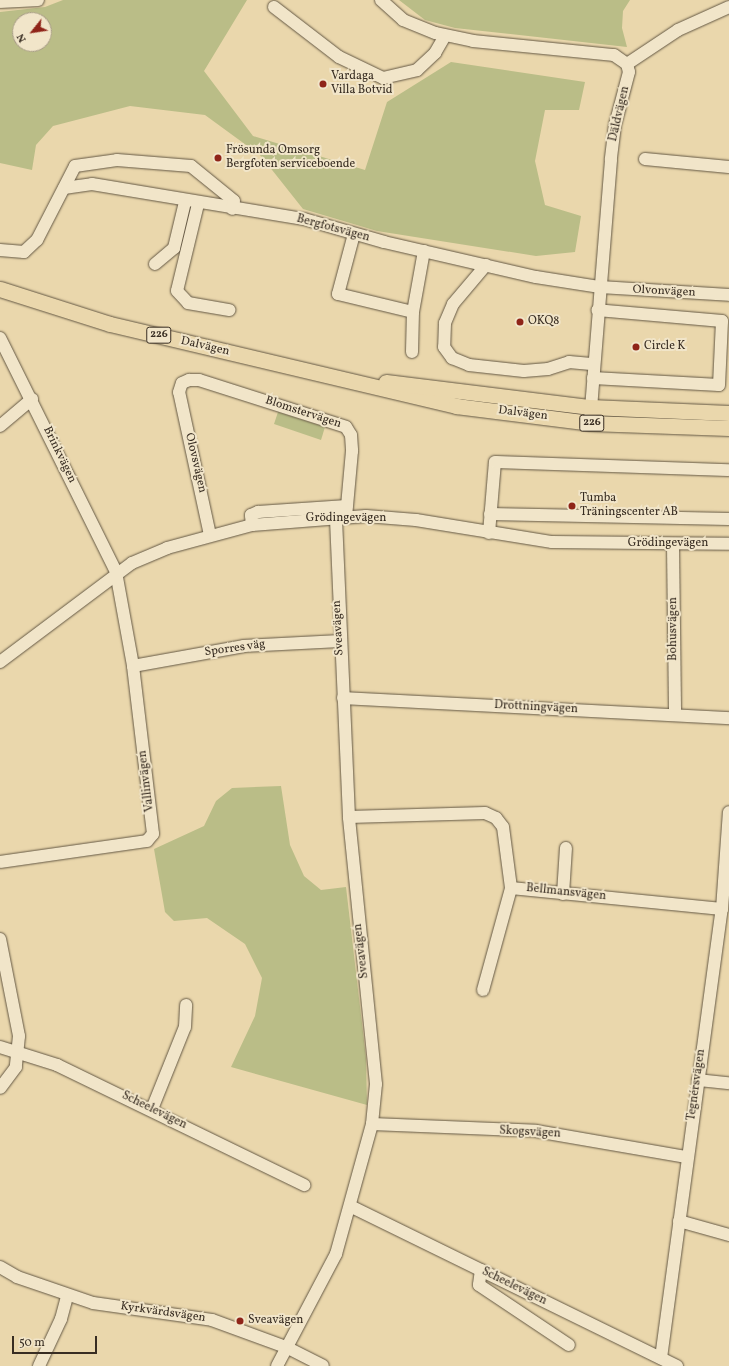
<!DOCTYPE html>
<html>
<head>
<meta charset="utf-8">
<style>
	body { margin:0 }
	#map { position:relative; width:729px; height:1366px; overflow:hidden; background:#ead7ac; font-family:Vollkorn,serif }
	div>[style] { position:absolute }
	.green>* { inset:0; background:#babd87 }
	.roads { filter:drop-shadow(0 0 1px #645844) drop-shadow(0 0 1px #645844) }
	.minor>* { height:12px; margin:-6px; padding:0 6px; transform-origin:6px; border-radius:6px; background:#f1e5c9 }
	.major>* { height:15px; margin:-7.5px; padding:0 7.5px; transform-origin:7.5px; border-radius:7.5px; background:#ead7ac }
	.dots>* { width:11px; height:11px; translate:-50% -50%; box-sizing:border-box; border:2px solid #f1e5c9; border-radius:50% }
	span { translate:-50% -50%; white-space:nowrap; text-align:center; line-height:1.15; -webkit-text-stroke:4px #f1e5c9; paint-order:stroke }
	.shield-label span { padding:1px 3px; background:#f1e5c9; border:1px solid; border-radius:3px; -webkit-text-stroke-width:0 }
	.shield-label { font-size:11px; color:#382d22; font-weight:700 }
	.poi-label { font-size:12px; color:#382d22 }
	.left { translate:0 -50%; text-align:left }
	.street-label { font-size:12px; color:#382d22 }
	.north { position:absolute; left:12px; top:12px; width:40px; height:40px; box-sizing:border-box; background:#f1e5c9; border:1px solid #a79b86; border-radius:50%; rotate:240deg; font-size:11px; font-weight:700; line-height:16px; text-align:center; color:#382d22 }
	.north::after { content:''; display:block; margin:auto; width:14px; height:18px; background:#8f2418; clip-path:polygon(50% 0,100% 100%,50% 72%,0 100%) }
	.scale { position:absolute; left:12px; top:1336px; width:85px; height:18px; box-sizing:border-box; border:2px solid #382d22; border-top:0; padding-left:5px; font-size:12px; line-height:14px; white-space:nowrap; color:#382d22; -webkit-text-stroke:3px #f1e5c9; paint-order:stroke }
</style>
</head>
<body>
<div id="map">
	<div class="green">
		<i style="clip-path:polygon(evenodd,63px 0,247px 0,204px 71px,253px 136px,365px 170px,387px 102px,451px 62px,585px 82px,579px 110px,545px 110px,535px 161px,545px 205px,581px 216px,575px 252px,536px 256px,377px 231px,303px 209px,261px 156px,205px 115px,130px 106px,53px 126px,36px 145px,32px 170px,0 163px,0 12px,45px 7px,63px 0,20px 20px,44px 20px,44px 44px,20px 44px,20px 20px)"></i>
		<i style="clip-path:polygon(399px 0,630px 0,623px 11px,622px 28px,627px 47px,455px 28px,425px 20px)"></i>
		<i style="clip-path:polygon(278px 412px,325px 427px,321px 440px,274px 424px)"></i>
		<i style="clip-path:polygon(281px 786px,290px 845px,304px 876px,321px 890px,346px 887px,366px 1058px,367px 1105px,231px 1067px,255px 1016px,262px 978px,245px 944px,207px 918px,174px 921px,165px 912px,154px 849px,204px 826px,216px 801px,232px 788px)"></i>
	</div>
	<div class="roads">
		<div class="minor">
			<i style="left:381px;top:0;width:30px;rotate:42deg"></i>
			<i style="left:403px;top:20px;width:35px;rotate:22deg"></i>
			<i style="left:436px;top:33px;width:38px;rotate:12deg"></i>
			<i style="left:473px;top:41px;width:142px;rotate:5.7deg"></i>
			<i style="left:614px;top:55px;width:16px;rotate:35deg"></i>
			<i style="left:627px;top:64px;width:8px;rotate:76deg"></i>
			<i style="left:629px;top:72px;width:55px;rotate:104.8deg"></i>
			<i style="left:615px;top:125px;width:35px;rotate:97deg"></i>
			<i style="left:611px;top:160px;width:264px;rotate:94.6deg"></i>
			<i style="left:0;top:2px;width:38px;rotate:-3deg"></i>
			<i style="left:274px;top:7px;width:82px;rotate:37.6deg"></i>
			<i style="left:339px;top:57px;width:49px;rotate:25.5deg"></i>
			<i style="left:383px;top:78px;width:35px;rotate:-13deg"></i>
			<i style="left:417px;top:70px;width:25px;rotate:-43deg"></i>
			<i style="left:435px;top:53px;width:20px;rotate:-60deg"></i>
			<i style="left:627px;top:64px;width:61px;rotate:-33.7deg"></i>
			<i style="left:678px;top:30px;width:56px;rotate:-24.3deg"></i>
			<i style="left:645px;top:159px;width:84px;rotate:5.4deg"></i>
			<i style="left:64px;top:188px;width:28px;rotate:-8deg"></i>
			<i style="left:92px;top:184px;width:215px;rotate:9.4deg"></i>
			<i style="left:304px;top:219px;width:83px;rotate:16deg"></i>
			<i style="left:384px;top:242px;width:156px;rotate:13deg"></i>
			<i style="left:536px;top:277px;width:65px;rotate:8.9deg"></i>
			<i style="left:600px;top:287px;width:129px;rotate:3.5deg"></i>
			<i style="left:198px;top:204px;width:89px;rotate:103.6deg"></i>
			<i style="left:177px;top:291px;width:16px;rotate:47deg"></i>
			<i style="left:188px;top:303px;width:42px;rotate:9.7deg"></i>
			<i style="left:354px;top:234px;width:62px;rotate:104.9deg"></i>
			<i style="left:338px;top:294px;width:77px;rotate:13.5deg"></i>
			<i style="left:413px;top:312px;width:62px;rotate:-79.8deg"></i>
			<i style="left:0;top:250px;width:24px;rotate:5deg"></i>
			<i style="left:24px;top:252px;width:18px;rotate:-43deg"></i>
			<i style="left:37px;top:240px;width:83px;rotate:-62.8deg"></i>
			<i style="left:75px;top:166px;width:42px;rotate:-8.1deg"></i>
			<i style="left:117px;top:160px;width:74px;rotate:4.6deg"></i>
			<i style="left:191px;top:166px;width:55px;rotate:39.1deg"></i>
			<i style="left:234px;top:201px;width:8px;rotate:104deg"></i>
			<i style="left:155px;top:264px;width:25px;rotate:-40deg"></i>
			<i style="left:174px;top:248px;width:47px;rotate:-76.6deg"></i>
			<i style="left:486px;top:265px;width:51px;rotate:130.2deg"></i>
			<i style="left:453px;top:304px;width:21px;rotate:113deg"></i>
			<i style="left:445px;top:323px;width:24px;rotate:92deg"></i>
			<i style="left:444px;top:347px;width:14px;rotate:54deg"></i>
			<i style="left:452px;top:358px;width:18px;rotate:22deg"></i>
			<i style="left:469px;top:365px;width:55px;rotate:6.2deg"></i>
			<i style="left:524px;top:371px;width:24px;rotate:-5deg"></i>
			<i style="left:548px;top:369px;width:22px;rotate:-18deg"></i>
			<i style="left:569px;top:362px;width:25px;rotate:5deg"></i>
			<i style="left:0;top:338px;width:261px;rotate:63.6deg"></i>
			<i style="left:116px;top:572px;width:96px;rotate:79.7deg"></i>
			<i style="left:133px;top:666px;width:169px;rotate:83.2deg"></i>
			<i style="left:153px;top:834px;width:9px;rotate:131deg"></i>
			<i style="left:147px;top:841px;width:148px;rotate:171.9deg"></i>
			<i style="left:412px;top:352px;width:40px;rotate:-88.6deg"></i>
			<i style="left:593px;top:378px;width:126px;rotate:3.2deg"></i>
			<i style="left:719px;top:385px;width:64px;rotate:-87.3deg"></i>
			<i style="left:722px;top:321px;width:125px;rotate:-175deg"></i>
			<i style="left:0;top:426px;width:42px;rotate:-40.2deg"></i>
			<i style="left:490px;top:514px;width:239px;rotate:1.2deg"></i>
			<i style="left:252px;top:525px;width:10px;rotate:-96deg"></i>
			<i style="left:251px;top:515px;width:8px;rotate:-23deg"></i>
			<i style="left:258px;top:512px;width:89px;rotate:-3.9deg"></i>
			<i style="left:489px;top:533px;width:71px;rotate:-85.2deg"></i>
			<i style="left:495px;top:462px;width:234px;rotate:2deg"></i>
			<i style="left:210px;top:535px;width:146px;rotate:-102.2deg"></i>
			<i style="left:179px;top:392px;width:9px;rotate:-72deg"></i>
			<i style="left:182px;top:383px;width:8px;rotate:-23deg"></i>
			<i style="left:189px;top:380px;width:10px"></i>
			<i style="left:199px;top:380px;width:154px;rotate:17.7deg"></i>
			<i style="left:346px;top:427px;width:9px;rotate:58deg"></i>
			<i style="left:351px;top:435px;width:16px;rotate:86deg"></i>
			<i style="left:352px;top:451px;width:66px;rotate:95.2deg"></i>
			<i style="left:673px;top:545px;width:169px;rotate:89.3deg"></i>
			<i style="left:0;top:662px;width:165px;rotate:-36.9deg"></i>
			<i style="left:132px;top:563px;width:38px;rotate:-23deg"></i>
			<i style="left:167px;top:548px;width:88px;rotate:-15.1deg"></i>
			<i style="left:252px;top:525px;width:114px;rotate:-4.5deg"></i>
			<i style="left:366px;top:516px;width:50px;rotate:4.6deg"></i>
			<i style="left:416px;top:520px;width:138px;rotate:9.2deg"></i>
			<i style="left:552px;top:542px;width:177px;rotate:0.6deg"></i>
			<i style="left:133px;top:666px;width:113px;rotate:-10.2deg"></i>
			<i style="left:244px;top:646px;width:95px;rotate:-3deg"></i>
			<i style="left:343px;top:698px;width:387px;rotate:3deg"></i>
			<i style="left:349px;top:817px;width:136px;rotate:-1.7deg"></i>
			<i style="left:485px;top:813px;width:12px;rotate:24deg"></i>
			<i style="left:496px;top:818px;width:11px;rotate:52deg"></i>
			<i style="left:503px;top:827px;width:62px;rotate:82.5deg"></i>
			<i style="left:511px;top:888px;width:212px;rotate:5.7deg"></i>
			<i style="left:563px;top:894px;width:46px;rotate:-86.3deg"></i>
			<i style="left:0;top:939px;width:99px;rotate:78.9deg"></i>
			<i style="left:19px;top:1036px;width:31px;rotate:96deg"></i>
			<i style="left:16px;top:1067px;width:26px;rotate:127deg"></i>
			<i style="left:483px;top:990px;width:106px;rotate:-74.6deg"></i>
			<i style="left:0;top:1047px;width:60px;rotate:17.5deg"></i>
			<i style="left:57px;top:1065px;width:275px;rotate:25.9deg"></i>
			<i style="left:698px;top:1080px;width:31px;rotate:6deg"></i>
			<i style="left:152px;top:1109px;width:88px;rotate:-68.1deg"></i>
			<i style="left:185px;top:1027px;width:22px;rotate:-87deg"></i>
			<i style="left:372px;top:1124px;width:164px;rotate:2.4deg"></i>
			<i style="left:536px;top:1131px;width:153px;rotate:9.8deg"></i>
			<i style="left:352px;top:1207px;width:362px;rotate:26.1deg"></i>
			<i style="left:679px;top:1221px;width:52px;rotate:15.6deg"></i>
			<i style="left:0;top:1267px;width:20px;rotate:30deg"></i>
			<i style="left:17px;top:1277px;width:80px;rotate:18.9deg"></i>
			<i style="left:93px;top:1303px;width:120px;rotate:8.1deg"></i>
			<i style="left:212px;top:1320px;width:81px;rotate:20.2deg"></i>
			<i style="left:288px;top:1348px;width:39px;rotate:27deg"></i>
			<i style="left:481px;top:1270px;width:15px;rotate:98deg"></i>
			<i style="left:479px;top:1285px;width:108px;rotate:33.7deg"></i>
			<i style="left:661px;top:1358px;width:453px;rotate:-82.3deg"></i>
			<i style="left:722px;top:909px;width:97px;rotate:-85.9deg"></i>
			<i style="left:39px;top:1366px;width:52px;rotate:-64.9deg"></i>
			<i style="left:61px;top:1319px;width:24px;rotate:-75deg"></i>
			<i style="left:277px;top:1366px;width:127px;rotate:-62.2deg"></i>
			<i style="left:336px;top:1254px;width:135px;rotate:-74.5deg"></i>
			<i style="left:372px;top:1124px;width:40px;rotate:-84.3deg"></i>
			<i style="left:376px;top:1084px;width:268px;rotate:-95.8deg"></i>
			<i style="left:349px;top:817px;width:300px;rotate:-92.5deg"></i>
		</div>
		<div class="major">
			<i style="left:0;top:289px;width:115px;rotate:17.7deg"></i>
			<i style="left:110px;top:324px;width:356px;rotate:13.3deg"></i>
			<i style="left:456px;top:406px;width:135px;rotate:7.2deg"></i>
			<i style="left:590px;top:423px;width:139px;rotate:2.1deg"></i>
			<i style="left:386px;top:382px;width:206px;rotate:7deg"></i>
			<i style="left:590px;top:407px;width:139px;rotate:2.5deg"></i>
		</div>
	</div>
	<div class="dots">
		<i style="left:323px;top:84px;background:#8f2418"></i>
		<i style="left:218px;top:158px;background:#8f2418"></i>
		<i style="left:520px;top:322px;background:#8f2418"></i>
		<i style="left:636px;top:347px;background:#8f2418"></i>
		<i style="left:572px;top:506px;background:#8f2418"></i>
		<i style="left:240px;top:1321px;background:#8f2418"></i>
	</div>
	<div class="shield-label">
		<span style="left:159px;top:335px">226</span>
		<span style="left:592px;top:423px">226</span>
	</div>
	<div class="poi-label">
		<span class="left" style="left:331px;top:84px">Vardaga<br>Villa Botvid</span>
		<span class="left" style="left:226px;top:158px">Frösunda Omsorg<br>Bergfoten serviceboende</span>
		<span class="left" style="left:528px;top:322px">OKQ8</span>
		<span class="left" style="left:644px;top:347px">Circle K</span>
		<span class="left" style="left:580px;top:506px">Tumba<br>Träningscenter AB</span>
		<span class="left" style="left:248px;top:1321px">Sveavägen</span>
	</div>
	<div class="street-label">
		<span style="left:620px;top:114px;rotate:-77deg">Däldvägen</span>
		<span style="left:333px;top:229px;rotate:15deg">Bergfotsvägen</span>
		<span style="left:664px;top:292px;rotate:3deg">Olvonvägen</span>
		<span style="left:205px;top:347px;rotate:13deg">Dalvägen</span>
		<span style="left:303px;top:413px;rotate:18deg">Blomstervägen</span>
		<span style="left:523px;top:414px;rotate:7deg">Dalvägen</span>
		<span style="left:59px;top:455px;rotate:64deg">Brinkvägen</span>
		<span style="left:195px;top:463px;rotate:77deg">Olovsvägen</span>
		<span style="left:346px;top:519px">Grödingevägen</span>
		<span style="left:668px;top:544px">Grödingevägen</span>
		<span style="left:339px;top:628px;rotate:-93deg">Sveavägen</span>
		<span style="left:674px;top:629px;rotate:-90deg">Bohusvägen</span>
		<span style="left:235px;top:649px;rotate:-8deg">Sporres väg</span>
		<span style="left:536px;top:708px;rotate:3deg">Drottningvägen</span>
		<span style="left:147px;top:781px;rotate:-97deg">Vallinvägen</span>
		<span style="left:566px;top:893px;rotate:6deg">Bellmansvägen</span>
		<span style="left:362px;top:951px;rotate:-97deg">Sveavägen</span>
		<span style="left:697px;top:1085px;rotate:-82deg">Tegnérsvägen</span>
		<span style="left:154px;top:1111px;rotate:26deg">Scheelevägen</span>
		<span style="left:530px;top:1133px;rotate:3deg">Skogsvägen</span>
		<span style="left:514px;top:1287px;rotate:26deg">Scheelevägen</span>
		<span style="left:163px;top:1313px;rotate:8deg">Kyrkvärdsvägen</span>
	</div>
	<div class="north">N</div>
	<div class="scale">50 m</div>
</div>
</body>
</html>
